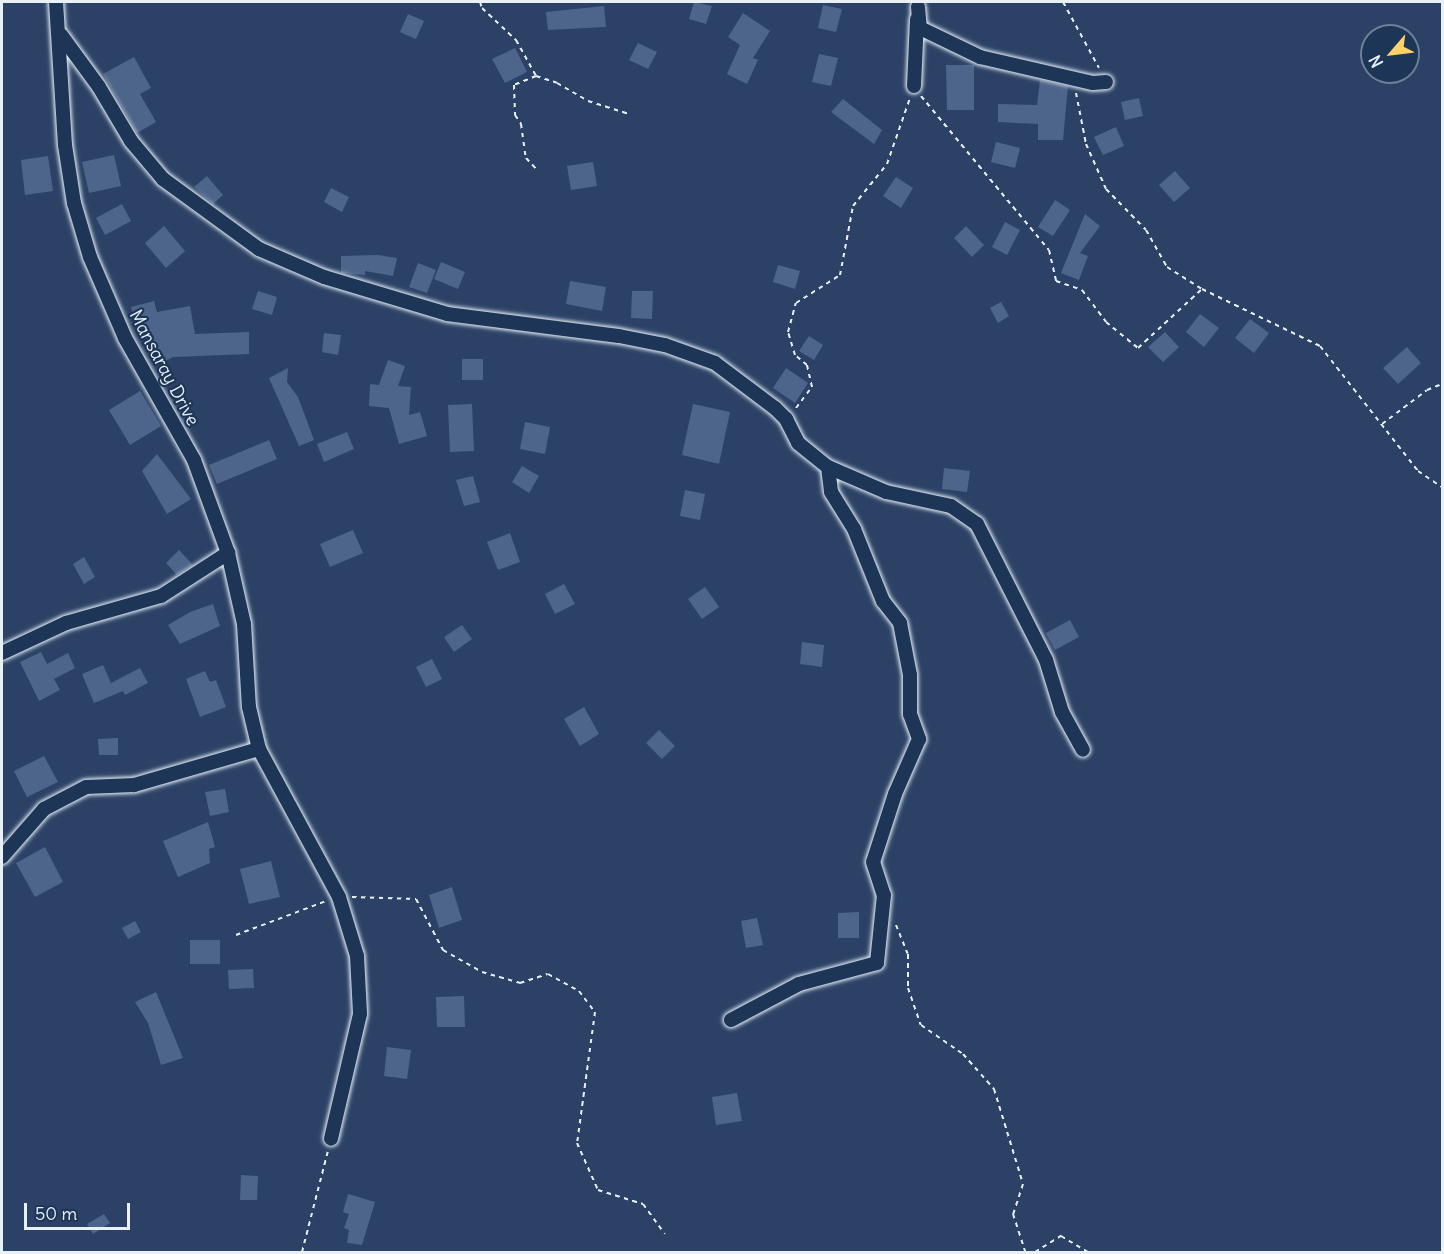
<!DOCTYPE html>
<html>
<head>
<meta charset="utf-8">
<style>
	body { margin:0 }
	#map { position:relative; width:1444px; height:1254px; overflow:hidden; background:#2b4266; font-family:Delius,sans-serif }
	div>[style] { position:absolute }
	.building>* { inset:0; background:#4e658b }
	.path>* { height:2px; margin-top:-1px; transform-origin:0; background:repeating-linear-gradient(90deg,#e8f1f8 0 4.5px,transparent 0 9px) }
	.roads { filter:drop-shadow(0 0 2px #e8f1f8) drop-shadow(0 0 2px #e8f1f8) }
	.minor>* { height:14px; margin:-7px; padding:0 7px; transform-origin:7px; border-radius:7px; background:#1d3557 }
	span { translate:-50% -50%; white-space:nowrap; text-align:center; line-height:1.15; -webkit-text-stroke:4.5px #1d3557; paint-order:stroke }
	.street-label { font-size:18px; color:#e8f1f8 }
	.frame { position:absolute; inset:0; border:3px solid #e8f1f8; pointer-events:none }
	.north { position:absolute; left:1360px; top:24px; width:60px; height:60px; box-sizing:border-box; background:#1d3557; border:2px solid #6e8097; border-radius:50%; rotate:242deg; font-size:16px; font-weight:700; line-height:24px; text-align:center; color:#e8f1f8 }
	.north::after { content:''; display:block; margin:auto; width:21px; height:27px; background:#ffd166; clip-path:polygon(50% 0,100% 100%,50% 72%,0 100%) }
	.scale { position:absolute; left:24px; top:1203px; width:106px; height:27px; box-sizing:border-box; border:3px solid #e8f1f8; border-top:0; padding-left:8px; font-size:18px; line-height:21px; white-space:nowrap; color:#e8f1f8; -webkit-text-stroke:4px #1d3557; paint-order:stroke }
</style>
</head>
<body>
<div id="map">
	<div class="building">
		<i style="clip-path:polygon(694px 2px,712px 6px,706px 24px,689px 19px)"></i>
		<i style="clip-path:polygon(823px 5px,842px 9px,836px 32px,818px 28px)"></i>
		<i style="clip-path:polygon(604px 6px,606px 27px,548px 30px,546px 12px)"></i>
		<i style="clip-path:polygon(743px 13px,770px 31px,753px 58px,758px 60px,747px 84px,727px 74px,740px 45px,728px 37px)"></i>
		<i style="clip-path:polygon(408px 14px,424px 21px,416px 39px,400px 32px)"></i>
		<i style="clip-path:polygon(638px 43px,657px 52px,648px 69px,629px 60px)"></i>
		<i style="clip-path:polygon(515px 48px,527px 72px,505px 83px,492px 59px)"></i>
		<i style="clip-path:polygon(819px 54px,838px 58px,831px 86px,812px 82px)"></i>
		<i style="clip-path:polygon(134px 57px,151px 88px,140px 94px,156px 122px,137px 133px,103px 74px)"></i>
		<i style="clip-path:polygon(946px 65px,974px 65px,974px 110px,947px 110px)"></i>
		<i style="clip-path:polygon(1040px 80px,1068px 86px,1063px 140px,1038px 140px,1038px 124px,998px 122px,998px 104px,1037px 105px)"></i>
		<i style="clip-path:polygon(1139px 98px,1143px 116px,1125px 120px,1121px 102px)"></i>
		<i style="clip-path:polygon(843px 99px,882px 130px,874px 144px,831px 112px)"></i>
		<i style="clip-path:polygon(1116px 127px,1124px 146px,1103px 155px,1094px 137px)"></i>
		<i style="clip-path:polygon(996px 142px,1020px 148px,1015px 168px,991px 162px)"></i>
		<i style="clip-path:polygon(114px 155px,121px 186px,89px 193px,82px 162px)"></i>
		<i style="clip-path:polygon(48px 156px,53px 191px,25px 195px,21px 160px)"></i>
		<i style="clip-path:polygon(593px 162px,597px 186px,571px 190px,567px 166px)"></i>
		<i style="clip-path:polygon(1175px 171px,1190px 188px,1174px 202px,1159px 185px)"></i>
		<i style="clip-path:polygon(207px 176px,223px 195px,213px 204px,194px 187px)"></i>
		<i style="clip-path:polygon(896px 177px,913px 188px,901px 208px,883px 196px)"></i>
		<i style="clip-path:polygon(331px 188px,349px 197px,342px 212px,324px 202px)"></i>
		<i style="clip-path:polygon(1055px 200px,1070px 210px,1053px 236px,1038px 227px)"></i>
		<i style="clip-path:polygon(122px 204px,131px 221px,105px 235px,96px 218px)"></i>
		<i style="clip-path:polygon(1085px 214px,1100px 226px,1080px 253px,1088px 256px,1079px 280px,1061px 273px)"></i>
		<i style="clip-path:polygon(1005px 222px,1020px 230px,1007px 255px,992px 247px)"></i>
		<i style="clip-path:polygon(164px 226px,185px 251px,166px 268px,145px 243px)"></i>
		<i style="clip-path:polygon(966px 226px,984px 245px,972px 257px,954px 238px)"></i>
		<i style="clip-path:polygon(378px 255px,397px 258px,393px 276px,365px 271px,365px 275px,341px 273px,341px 256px)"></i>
		<i style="clip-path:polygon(441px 262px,465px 272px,458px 289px,434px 279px)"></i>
		<i style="clip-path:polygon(418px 263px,436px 270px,427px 293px,409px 287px)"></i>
		<i style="clip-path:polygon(778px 265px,800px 271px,795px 289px,773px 282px)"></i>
		<i style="clip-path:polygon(570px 281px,606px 287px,602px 311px,566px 304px)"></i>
		<i style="clip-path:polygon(258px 291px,277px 297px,272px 315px,252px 309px)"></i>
		<i style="clip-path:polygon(632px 291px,653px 291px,652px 319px,631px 318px)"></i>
		<i style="clip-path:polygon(154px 301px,157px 312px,190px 306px,195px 334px,249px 332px,249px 354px,173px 357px,164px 362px,144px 328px,137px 329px,131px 307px)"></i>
		<i style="clip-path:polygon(1001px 302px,1009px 316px,998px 323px,990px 308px)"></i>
		<i style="clip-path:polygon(1200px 314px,1219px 328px,1204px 347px,1186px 332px)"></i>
		<i style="clip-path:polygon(1250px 319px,1269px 333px,1254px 353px,1235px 338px)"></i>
		<i style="clip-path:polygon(1165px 332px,1179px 347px,1163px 362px,1148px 347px)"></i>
		<i style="clip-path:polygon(324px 333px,341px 335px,338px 355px,322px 352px)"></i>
		<i style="clip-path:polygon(809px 336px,823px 345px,814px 360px,799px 351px)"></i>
		<i style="clip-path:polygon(1407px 347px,1421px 363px,1398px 384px,1383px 368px)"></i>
		<i style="clip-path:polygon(462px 359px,483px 359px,483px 380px,462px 380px)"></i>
		<i style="clip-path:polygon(388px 360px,405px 366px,398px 386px,411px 387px,409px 415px,420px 412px,427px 436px,399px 444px,389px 408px,369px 406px,370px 384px,379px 385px)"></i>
		<i style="clip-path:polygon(288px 368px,287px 382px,298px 397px,314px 440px,299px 446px,269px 378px)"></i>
		<i style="clip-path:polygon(786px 368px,808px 383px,795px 403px,773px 388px)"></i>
		<i style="clip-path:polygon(140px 391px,161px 426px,130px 445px,109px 410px)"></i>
		<i style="clip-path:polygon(472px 404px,474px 451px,450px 452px,448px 405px)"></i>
		<i style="clip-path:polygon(693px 404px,730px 412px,719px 464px,682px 455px)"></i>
		<i style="clip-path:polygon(525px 422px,550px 427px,545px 454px,520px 449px)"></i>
		<i style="clip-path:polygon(347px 432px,354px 449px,324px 462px,317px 444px)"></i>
		<i style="clip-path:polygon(269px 440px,277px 459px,217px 484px,209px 465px)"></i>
		<i style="clip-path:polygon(157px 454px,191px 499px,167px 514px,142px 471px)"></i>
		<i style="clip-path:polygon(522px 466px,539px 476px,529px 493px,512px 482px)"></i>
		<i style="clip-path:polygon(944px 468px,970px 471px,967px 492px,942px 489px)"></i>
		<i style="clip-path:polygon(473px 476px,480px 502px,464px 506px,456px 480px)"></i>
		<i style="clip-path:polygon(685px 490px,705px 494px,700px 520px,680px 516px)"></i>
		<i style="clip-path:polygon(353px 530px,363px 553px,330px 567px,320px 544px)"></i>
		<i style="clip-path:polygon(510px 533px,520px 562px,498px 570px,487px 542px)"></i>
		<i style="clip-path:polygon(179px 550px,193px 565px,177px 575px,166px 563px)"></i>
		<i style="clip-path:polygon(84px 557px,95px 577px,84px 584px,73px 564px)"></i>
		<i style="clip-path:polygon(564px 584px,575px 604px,555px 614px,545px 594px)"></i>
		<i style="clip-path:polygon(705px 587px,719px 607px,702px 619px,688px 599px)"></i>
		<i style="clip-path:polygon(213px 604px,220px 626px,180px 644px,168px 625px,190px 612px)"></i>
		<i style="clip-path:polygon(1070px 620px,1079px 637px,1055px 650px,1046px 633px)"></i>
		<i style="clip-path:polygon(462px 625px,472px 639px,454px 652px,444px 637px)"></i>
		<i style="clip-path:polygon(802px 642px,824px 645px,822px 667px,800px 664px)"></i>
		<i style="clip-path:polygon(41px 652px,47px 664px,68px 653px,75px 668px,54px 679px,60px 690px,39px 701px,20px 662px)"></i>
		<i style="clip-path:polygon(432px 659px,442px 679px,426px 687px,416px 667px)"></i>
		<i style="clip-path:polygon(103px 665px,111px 683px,140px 668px,148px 683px,125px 695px,123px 691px,94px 703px,82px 674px)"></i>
		<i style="clip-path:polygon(205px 671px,210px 682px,216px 680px,226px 707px,200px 717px,186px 679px)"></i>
		<i style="clip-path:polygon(584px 707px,599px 734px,580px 746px,564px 719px)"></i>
		<i style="clip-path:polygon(659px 730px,675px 746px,662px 759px,646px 743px)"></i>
		<i style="clip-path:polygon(118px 738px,118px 755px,99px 755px,98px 739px)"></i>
		<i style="clip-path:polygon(44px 756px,58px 782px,27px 797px,14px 771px)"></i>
		<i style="clip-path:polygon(225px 789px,229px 812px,210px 816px,205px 792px)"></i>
		<i style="clip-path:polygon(208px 822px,215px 847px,209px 849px,210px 863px,178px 877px,163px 841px)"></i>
		<i style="clip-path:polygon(45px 847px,63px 882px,35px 897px,16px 863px)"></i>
		<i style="clip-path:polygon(271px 861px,280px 897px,249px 904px,240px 869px)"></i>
		<i style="clip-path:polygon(452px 887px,462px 920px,439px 928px,429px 895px)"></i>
		<i style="clip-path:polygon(859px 912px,859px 938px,838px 938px,838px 913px)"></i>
		<i style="clip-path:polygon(757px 918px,763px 945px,746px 948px,741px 921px)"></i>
		<i style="clip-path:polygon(135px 921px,141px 932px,128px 939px,122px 928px)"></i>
		<i style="clip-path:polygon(190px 940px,220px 940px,220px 964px,190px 964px)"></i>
		<i style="clip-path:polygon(253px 969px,254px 988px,229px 989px,228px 970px)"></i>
		<i style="clip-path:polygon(156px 992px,183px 1058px,161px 1065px,148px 1023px,135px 1002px)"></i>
		<i style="clip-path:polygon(464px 996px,465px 1027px,437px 1027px,436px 997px)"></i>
		<i style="clip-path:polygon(387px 1047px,411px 1050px,407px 1079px,384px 1076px)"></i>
		<i style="clip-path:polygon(737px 1093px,742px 1121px,716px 1125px,712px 1097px)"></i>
		<i style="clip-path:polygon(241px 1175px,258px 1176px,257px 1200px,240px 1200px)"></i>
		<i style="clip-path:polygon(348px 1194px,375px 1202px,362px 1245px,347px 1243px,349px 1230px,344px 1228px,349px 1214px,343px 1212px)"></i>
		<i style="clip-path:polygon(104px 1214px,110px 1223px,93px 1234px,87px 1224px)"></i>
	</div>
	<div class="path">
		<i style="left:480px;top:2px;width:6px;rotate:72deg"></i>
		<i style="left:482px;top:8px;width:47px;rotate:43.3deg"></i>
		<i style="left:516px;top:40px;width:41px;rotate:60.9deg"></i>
		<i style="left:536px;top:76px;width:22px;rotate:18deg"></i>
		<i style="left:557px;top:83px;width:36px;rotate:30deg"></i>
		<i style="left:588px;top:101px;width:43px;rotate:17.6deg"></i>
		<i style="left:1063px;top:2px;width:75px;rotate:61.4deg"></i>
		<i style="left:536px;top:76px;width:24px;rotate:158deg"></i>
		<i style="left:514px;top:85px;width:30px;rotate:88deg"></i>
		<i style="left:515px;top:115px;width:11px;rotate:56deg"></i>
		<i style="left:521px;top:124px;width:34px;rotate:82deg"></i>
		<i style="left:526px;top:158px;width:18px;rotate:47deg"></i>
		<i style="left:1076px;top:93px;width:52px;rotate:78.9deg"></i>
		<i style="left:1086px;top:144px;width:49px;rotate:66deg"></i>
		<i style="left:1106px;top:189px;width:57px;rotate:45.7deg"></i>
		<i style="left:1146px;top:230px;width:43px;rotate:60.4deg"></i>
		<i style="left:1167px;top:267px;width:41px;rotate:32.2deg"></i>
		<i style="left:1202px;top:289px;width:131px;rotate:25.8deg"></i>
		<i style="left:1320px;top:346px;width:159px;rotate:51.9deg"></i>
		<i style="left:1418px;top:471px;width:29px;rotate:34deg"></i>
		<i style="left:921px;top:96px;width:200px;rotate:50.3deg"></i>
		<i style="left:1049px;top:250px;width:32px;rotate:77deg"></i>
		<i style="left:1056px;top:281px;width:28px;rotate:19deg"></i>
		<i style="left:1082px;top:290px;width:40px;rotate:53deg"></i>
		<i style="left:1106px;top:322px;width:41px;rotate:39.1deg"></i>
		<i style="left:1138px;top:348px;width:87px;rotate:-42.7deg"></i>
		<i style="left:796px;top:408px;width:26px;rotate:-53deg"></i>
		<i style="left:812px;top:387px;width:23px;rotate:-103deg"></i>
		<i style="left:807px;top:365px;width:16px;rotate:-140deg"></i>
		<i style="left:795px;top:355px;width:24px;rotate:-107deg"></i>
		<i style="left:788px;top:332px;width:30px;rotate:-75deg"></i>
		<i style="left:796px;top:303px;width:52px;rotate:-32.5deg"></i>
		<i style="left:840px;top:275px;width:70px;rotate:-79.3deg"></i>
		<i style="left:853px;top:206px;width:54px;rotate:-51deg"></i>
		<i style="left:887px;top:164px;width:70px;rotate:-70.8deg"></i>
		<i style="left:1382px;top:424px;width:56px;rotate:-37.1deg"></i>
		<i style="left:1427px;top:390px;width:16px;rotate:-22deg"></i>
		<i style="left:352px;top:897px;width:64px;rotate:1.8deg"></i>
		<i style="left:416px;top:899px;width:58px;rotate:62.1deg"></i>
		<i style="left:443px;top:950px;width:45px;rotate:29.4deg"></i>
		<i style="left:482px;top:972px;width:40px;rotate:16deg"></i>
		<i style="left:520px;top:983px;width:29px;rotate:-18deg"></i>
		<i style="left:548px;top:974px;width:35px;rotate:29deg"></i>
		<i style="left:579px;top:991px;width:26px;rotate:53deg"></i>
		<i style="left:595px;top:1012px;width:132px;rotate:97.8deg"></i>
		<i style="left:577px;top:1143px;width:51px;rotate:65.9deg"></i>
		<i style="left:598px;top:1190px;width:47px;rotate:17.3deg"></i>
		<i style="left:643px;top:1204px;width:37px;rotate:54deg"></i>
		<i style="left:896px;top:925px;width:31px;rotate:68deg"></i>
		<i style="left:908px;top:954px;width:34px;rotate:90deg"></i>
		<i style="left:908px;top:988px;width:39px;rotate:71deg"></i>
		<i style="left:921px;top:1025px;width:51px;rotate:34.6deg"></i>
		<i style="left:963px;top:1054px;width:47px;rotate:48.5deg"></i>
		<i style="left:994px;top:1089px;width:99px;rotate:73deg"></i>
		<i style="left:1023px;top:1184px;width:32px;rotate:108deg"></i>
		<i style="left:1013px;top:1214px;width:40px;rotate:72deg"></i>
		<i style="left:236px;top:935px;width:96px;rotate:-20.7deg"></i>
		<i style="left:302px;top:1252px;width:104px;rotate:-75.6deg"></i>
		<i style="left:1035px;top:1252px;width:31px;rotate:-32deg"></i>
		<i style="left:1061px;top:1236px;width:31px;rotate:31deg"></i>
	</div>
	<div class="roads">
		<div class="minor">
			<i style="left:56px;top:2px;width:143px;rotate:86.4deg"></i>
			<i style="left:65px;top:145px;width:59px;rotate:81.2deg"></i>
			<i style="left:74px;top:203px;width:56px;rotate:73.5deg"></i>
			<i style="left:90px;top:257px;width:88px;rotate:66.6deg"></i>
			<i style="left:125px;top:338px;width:140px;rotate:60.5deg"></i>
			<i style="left:194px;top:460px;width:99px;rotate:69.9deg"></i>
			<i style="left:228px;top:553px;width:73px;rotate:77.3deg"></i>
			<i style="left:244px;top:624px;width:83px;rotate:86.6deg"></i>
			<i style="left:249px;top:707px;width:43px;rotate:76.6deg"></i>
			<i style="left:259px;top:749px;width:168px;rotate:61.6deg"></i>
			<i style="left:339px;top:897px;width:62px;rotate:73deg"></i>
			<i style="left:357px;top:956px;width:58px;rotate:87deg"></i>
			<i style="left:360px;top:1014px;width:128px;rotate:103.1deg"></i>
			<i style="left:918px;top:7px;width:21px;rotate:85deg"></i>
			<i style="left:920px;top:28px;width:67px;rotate:25.8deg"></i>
			<i style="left:980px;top:57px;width:116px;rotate:13deg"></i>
			<i style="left:1093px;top:83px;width:13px;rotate:-4deg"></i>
			<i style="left:61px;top:35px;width:64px;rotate:53.8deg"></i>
			<i style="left:99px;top:87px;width:63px;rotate:59.3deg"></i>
			<i style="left:131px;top:141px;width:50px;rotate:49.9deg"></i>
			<i style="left:163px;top:179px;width:119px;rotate:36.1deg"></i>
			<i style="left:259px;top:249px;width:71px;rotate:23.3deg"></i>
			<i style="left:324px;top:277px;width:128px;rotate:16.7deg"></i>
			<i style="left:447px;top:314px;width:173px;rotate:7.3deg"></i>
			<i style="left:619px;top:336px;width:47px;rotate:11.1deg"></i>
			<i style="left:665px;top:345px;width:53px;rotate:19.8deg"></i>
			<i style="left:715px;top:363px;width:75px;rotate:36.9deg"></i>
			<i style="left:775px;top:408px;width:16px;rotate:45deg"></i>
			<i style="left:786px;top:419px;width:27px;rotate:63deg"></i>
			<i style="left:798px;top:443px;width:38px;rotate:39deg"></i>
			<i style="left:828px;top:467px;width:25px;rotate:83deg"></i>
			<i style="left:831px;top:492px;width:44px;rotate:58.1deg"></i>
			<i style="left:854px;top:529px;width:78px;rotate:68.1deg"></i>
			<i style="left:883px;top:601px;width:28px;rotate:52deg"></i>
			<i style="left:900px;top:623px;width:53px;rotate:79.1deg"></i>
			<i style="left:910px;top:675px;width:39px;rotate:90deg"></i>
			<i style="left:910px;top:714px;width:27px;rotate:70deg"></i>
			<i style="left:919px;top:739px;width:60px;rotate:113.6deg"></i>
			<i style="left:895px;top:794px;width:71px;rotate:107.9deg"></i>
			<i style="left:873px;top:862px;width:35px;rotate:72deg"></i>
			<i style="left:884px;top:895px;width:68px;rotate:95.9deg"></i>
			<i style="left:877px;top:963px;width:81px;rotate:164.9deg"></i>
			<i style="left:799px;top:984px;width:77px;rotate:152.1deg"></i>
			<i style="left:914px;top:86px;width:67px;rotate:-87.4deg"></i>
			<i style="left:828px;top:467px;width:63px;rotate:23.3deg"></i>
			<i style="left:886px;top:492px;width:66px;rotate:12.2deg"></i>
			<i style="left:951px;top:506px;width:32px;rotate:35deg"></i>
			<i style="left:977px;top:524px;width:153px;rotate:63.1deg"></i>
			<i style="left:1046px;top:660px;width:54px;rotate:72.9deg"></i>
			<i style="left:1062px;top:712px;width:43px;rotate:61.1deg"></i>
			<i style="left:2px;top:653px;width:71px;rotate:-25.1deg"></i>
			<i style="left:66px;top:623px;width:99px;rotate:-15.9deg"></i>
			<i style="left:161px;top:596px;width:80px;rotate:-32.7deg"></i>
			<i style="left:2px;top:857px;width:64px;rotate:-48.8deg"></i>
			<i style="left:44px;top:809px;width:47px;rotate:-27.6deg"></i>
			<i style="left:86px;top:787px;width:48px;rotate:-2.4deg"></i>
			<i style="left:134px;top:785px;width:130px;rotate:-16.1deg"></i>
		</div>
	</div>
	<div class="street-label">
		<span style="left:164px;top:368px;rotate:62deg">Mansaray Drive</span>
	</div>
	<div class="frame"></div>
	<div class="north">N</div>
	<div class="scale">50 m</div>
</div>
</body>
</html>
